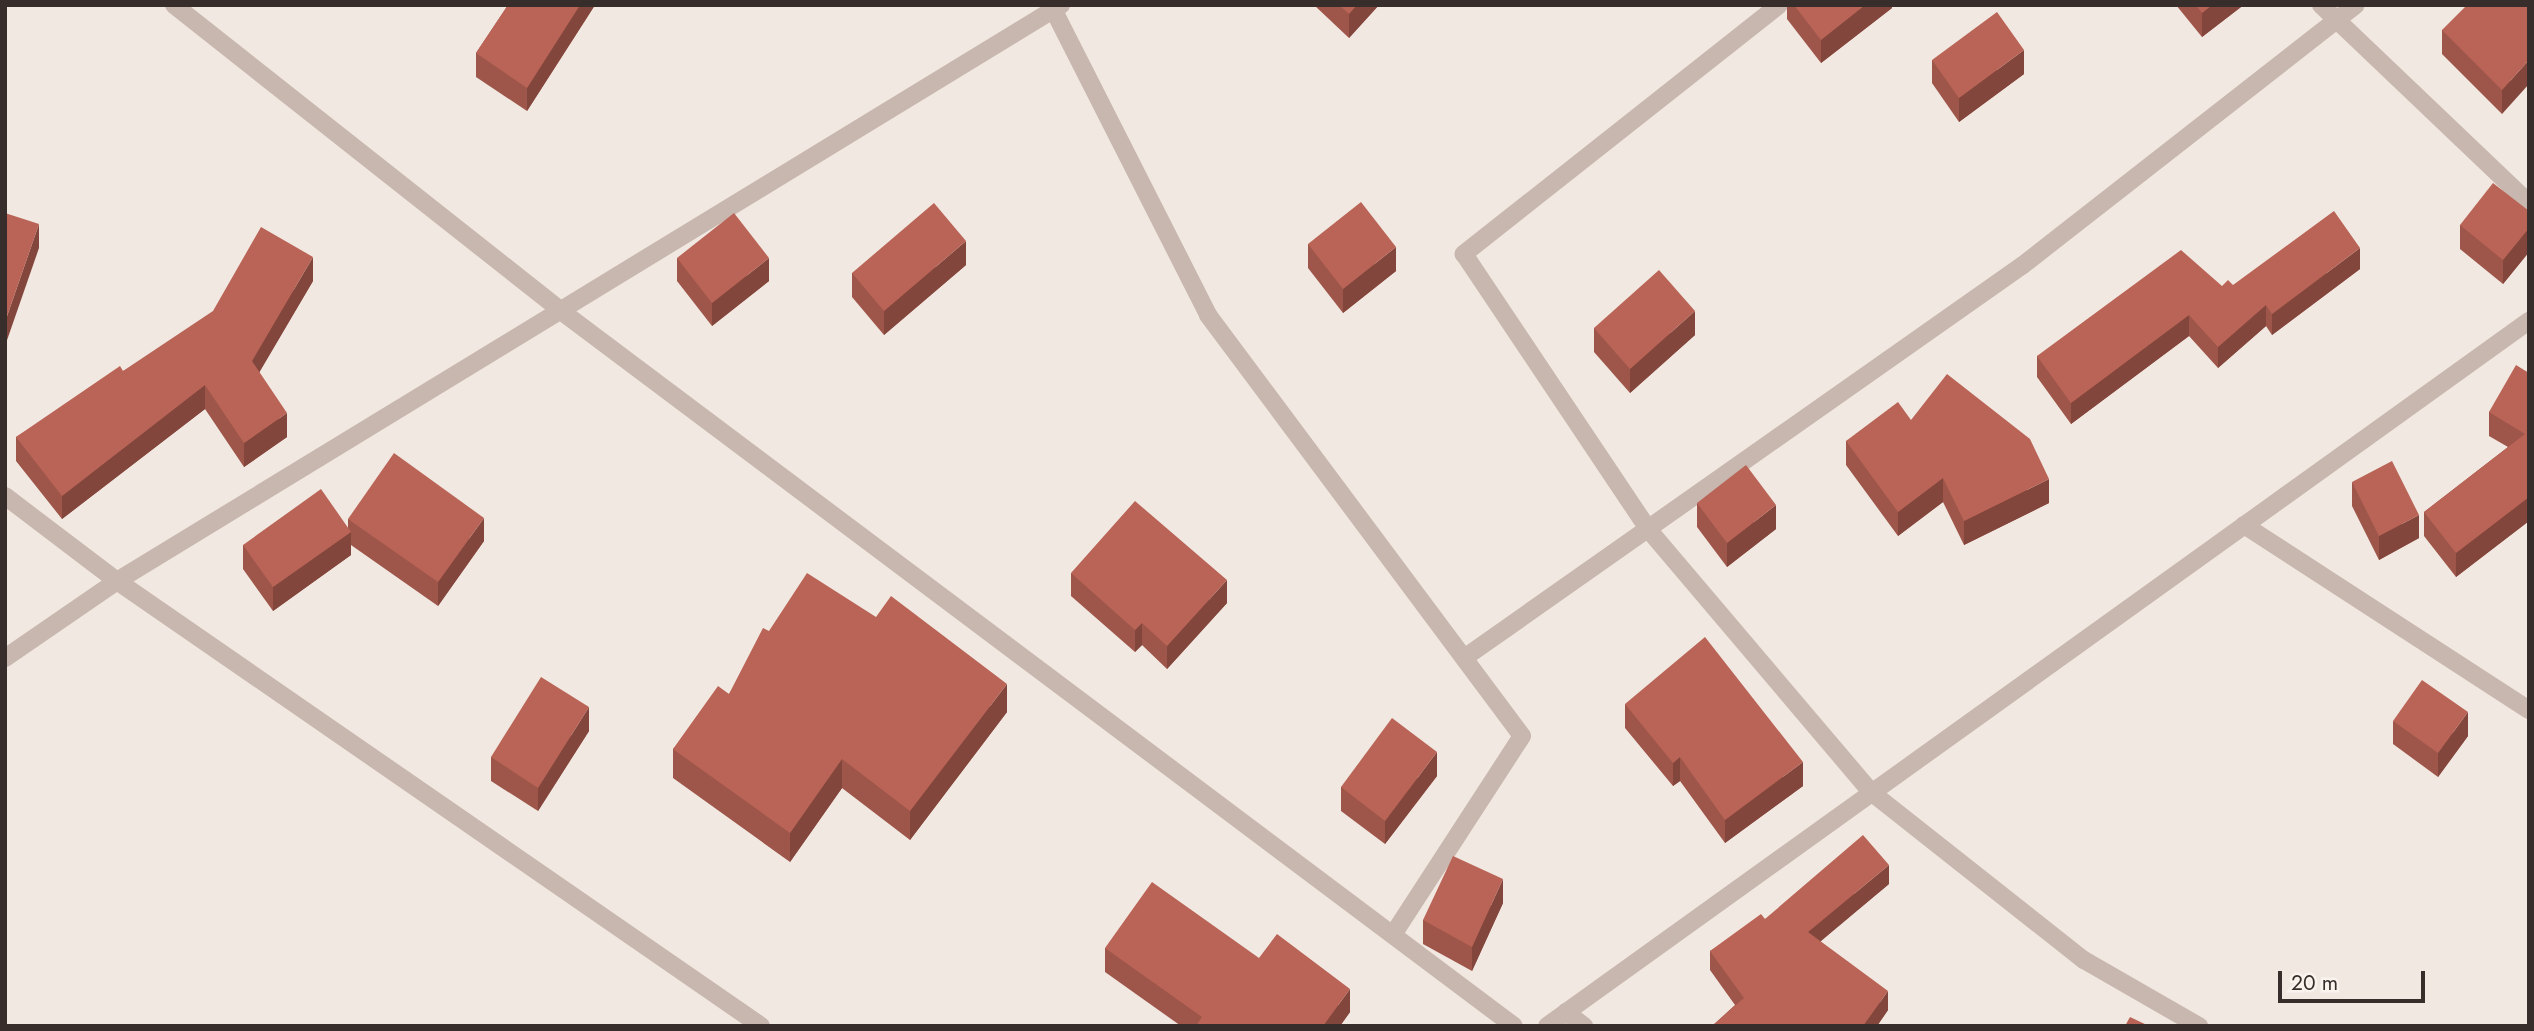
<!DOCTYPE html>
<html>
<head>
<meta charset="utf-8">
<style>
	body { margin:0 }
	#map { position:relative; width:2534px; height:1031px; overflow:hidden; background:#f1e8e1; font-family:Jost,sans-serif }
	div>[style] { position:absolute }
	.minor>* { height:18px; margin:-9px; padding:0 9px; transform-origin:9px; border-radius:9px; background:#c8b7ae }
	.wall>* { inset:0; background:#9f564a }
	.shaded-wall>* { inset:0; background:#82463c }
	.building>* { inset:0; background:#b96456 }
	span { translate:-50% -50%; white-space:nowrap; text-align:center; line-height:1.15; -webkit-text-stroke:6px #f9f2ed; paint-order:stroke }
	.frame { position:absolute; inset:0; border:7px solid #372e2b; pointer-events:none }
	.scale { position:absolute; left:2278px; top:971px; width:147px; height:32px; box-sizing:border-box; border:4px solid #372e2b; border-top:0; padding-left:9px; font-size:21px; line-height:24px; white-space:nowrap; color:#372e2b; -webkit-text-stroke:5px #f9f2ed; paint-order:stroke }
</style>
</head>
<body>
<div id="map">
	<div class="minor">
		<i style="left:174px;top:5px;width:493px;rotate:38.3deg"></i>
		<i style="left:561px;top:311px;width:1191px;rotate:36.88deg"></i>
		<i style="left:1051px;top:5px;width:347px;rotate:63.1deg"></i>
		<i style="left:1208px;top:315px;width:525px;rotate:53.28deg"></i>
		<i style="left:1522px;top:736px;width:237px;rotate:123deg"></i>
		<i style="left:1779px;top:5px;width:402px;rotate:141.7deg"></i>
		<i style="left:1464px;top:254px;width:331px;rotate:56.2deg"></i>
		<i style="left:1648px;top:529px;width:345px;rotate:49.7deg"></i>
		<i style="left:1871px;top:792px;width:271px;rotate:38.3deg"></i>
		<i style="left:2084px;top:960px;width:133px;rotate:29.9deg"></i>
		<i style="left:2321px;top:5px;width:287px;rotate:43.6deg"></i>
		<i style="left:5px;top:496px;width:141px;rotate:37.2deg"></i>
		<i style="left:117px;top:581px;width:783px;rotate:34.64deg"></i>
		<i style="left:2244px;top:525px;width:340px;rotate:33deg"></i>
		<i style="left:5px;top:658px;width:136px;rotate:-34.5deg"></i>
		<i style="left:117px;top:581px;width:1106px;rotate:-31.39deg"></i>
		<i style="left:1464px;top:658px;width:683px;rotate:-35.11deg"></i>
		<i style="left:2023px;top:265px;width:422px;rotate:-38deg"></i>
		<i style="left:1566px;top:1012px;width:23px;rotate:38deg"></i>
		<i style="left:1547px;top:1026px;width:1209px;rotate:-35.68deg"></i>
	</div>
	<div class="wall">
		<i style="clip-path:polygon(508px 5px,595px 5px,527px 111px,476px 77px,476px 53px)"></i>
		<i style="clip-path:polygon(1314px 5px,1379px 5px,1349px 38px)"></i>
		<i style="clip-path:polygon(1787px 5px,1892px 5px,1892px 8px,1821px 63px,1787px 19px)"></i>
		<i style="clip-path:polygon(2176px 5px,2241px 5px,2241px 7px,2202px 37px)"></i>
		<i style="clip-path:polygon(2529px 5px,2502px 114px,2442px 54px,2442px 30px)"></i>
		<i style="clip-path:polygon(1932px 60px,2024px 74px,1959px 122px,1932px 83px)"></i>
		<i style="clip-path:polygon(2529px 211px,2529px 252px,2503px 284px,2460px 249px,2460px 225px)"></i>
		<i style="clip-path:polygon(1308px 244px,1396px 271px,1343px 313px,1308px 268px)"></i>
		<i style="clip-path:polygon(677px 258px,769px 281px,712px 326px,677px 281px)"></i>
		<i style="clip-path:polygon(966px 265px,884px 335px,852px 297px,852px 273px)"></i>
		<i style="clip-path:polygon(2360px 269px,2272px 335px,2266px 326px,2218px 368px,2189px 336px,2071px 424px,2037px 377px,2037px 356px,2222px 286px,2233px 285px)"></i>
		<i style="clip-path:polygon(313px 281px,259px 372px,287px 437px,244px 467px,205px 409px,62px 519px,16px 461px,16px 437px,123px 371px)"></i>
		<i style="clip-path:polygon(1594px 328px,1695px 335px,1630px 393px,1594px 352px)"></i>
		<i style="clip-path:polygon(2529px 373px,2529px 521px,2456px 577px,2424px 536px,2424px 512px,2508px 447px,2489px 436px,2489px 412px)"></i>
		<i style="clip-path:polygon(1911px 420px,2049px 503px,1964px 545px,1943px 502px,1898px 536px,1846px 465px,1846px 441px)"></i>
		<i style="clip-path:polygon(2352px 482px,2419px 538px,2379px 560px,2352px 506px)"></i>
		<i style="clip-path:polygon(1697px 503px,1776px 529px,1727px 567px,1697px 527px)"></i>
		<i style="clip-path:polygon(348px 519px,484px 541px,438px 606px,351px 545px,351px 555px,273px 611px,243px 569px,243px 545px,348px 528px)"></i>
		<i style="clip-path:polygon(1071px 573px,1227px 603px,1167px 669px,1142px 645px,1135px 652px,1071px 596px)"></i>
		<i style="clip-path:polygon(769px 631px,1007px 712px,910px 840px,842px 788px,790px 862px,673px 778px,673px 749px,729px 694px)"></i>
		<i style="clip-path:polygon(1625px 704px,1803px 786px,1725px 843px,1680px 781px,1673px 786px,1625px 728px)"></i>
		<i style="clip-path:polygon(2393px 721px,2468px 736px,2438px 777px,2393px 744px)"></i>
		<i style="clip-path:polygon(589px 731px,538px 811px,491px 781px,491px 757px)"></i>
		<i style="clip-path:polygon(1437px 776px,1385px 844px,1341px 811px,1341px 787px)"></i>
		<i style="clip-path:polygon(1889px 884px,1820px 941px,1888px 1010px,1877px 1026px,1712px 1026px,1735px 1005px,1710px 970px,1710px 951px,1765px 919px)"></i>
		<i style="clip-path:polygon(1503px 903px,1472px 971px,1423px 944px,1423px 920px)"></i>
		<i style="clip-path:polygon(1105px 948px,1259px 958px,1350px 1012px,1340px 1026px,1181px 1026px,1105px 972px)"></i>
	</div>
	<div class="shaded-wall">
		<i style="clip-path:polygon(580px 5px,595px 5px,527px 111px,527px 88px)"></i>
		<i style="clip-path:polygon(1357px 5px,1379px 5px,1349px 38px,1349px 14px)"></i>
		<i style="clip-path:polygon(1865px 5px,1892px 5px,1892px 8px,1821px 63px,1821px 40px)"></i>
		<i style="clip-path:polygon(2212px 5px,2241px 5px,2241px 7px,2202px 37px,2202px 13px)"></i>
		<i style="clip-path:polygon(2024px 50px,2024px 74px,1959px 122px,1959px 98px)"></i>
		<i style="clip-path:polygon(2529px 60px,2529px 84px,2502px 114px,2502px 90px)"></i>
		<i style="clip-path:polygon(39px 224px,39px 248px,5px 346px,5px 322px)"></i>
		<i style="clip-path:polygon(2529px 228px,2529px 252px,2503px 284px,2503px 260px)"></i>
		<i style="clip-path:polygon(966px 241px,966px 265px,884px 335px,884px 311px)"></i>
		<i style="clip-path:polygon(1396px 247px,1396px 271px,1343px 313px,1343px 289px)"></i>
		<i style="clip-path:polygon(2360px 248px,2360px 269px,2272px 335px,2272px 314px)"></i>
		<i style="clip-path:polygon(313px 257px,313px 281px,252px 385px,252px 361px)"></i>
		<i style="clip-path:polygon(769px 258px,769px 281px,712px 326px,712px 303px)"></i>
		<i style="clip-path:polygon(2266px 305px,2266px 326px,2218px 368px,2218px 347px)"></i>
		<i style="clip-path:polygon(1695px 311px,1695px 335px,1630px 393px,1630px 369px)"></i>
		<i style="clip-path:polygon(2189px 315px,2189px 336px,2071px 424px,2071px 403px)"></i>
		<i style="clip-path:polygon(205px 385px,205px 409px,62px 519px,62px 496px)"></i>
		<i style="clip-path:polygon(287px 413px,287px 437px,244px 467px,244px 443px)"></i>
		<i style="clip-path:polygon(1943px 478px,1943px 502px,1898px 536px,1898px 512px)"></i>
		<i style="clip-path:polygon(2049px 479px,2049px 503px,1964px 545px,1964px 521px)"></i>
		<i style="clip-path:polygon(2529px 497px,2529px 521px,2456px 577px,2456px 553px)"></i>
		<i style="clip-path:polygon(1776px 505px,1776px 529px,1727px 567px,1727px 543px)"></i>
		<i style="clip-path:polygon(2419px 515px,2419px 538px,2379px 560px,2379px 536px)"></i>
		<i style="clip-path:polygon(484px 518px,484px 541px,438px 606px,438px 582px)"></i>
		<i style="clip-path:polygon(351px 532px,351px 555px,273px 611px,273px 587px)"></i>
		<i style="clip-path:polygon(1227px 580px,1227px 603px,1167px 669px,1167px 646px)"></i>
		<i style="clip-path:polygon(1142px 623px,1142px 645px,1135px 652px,1135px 630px)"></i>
		<i style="clip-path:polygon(1007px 684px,1007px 712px,910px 840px,910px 811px)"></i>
		<i style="clip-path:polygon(589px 707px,589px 731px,538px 811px,538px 788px)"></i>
		<i style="clip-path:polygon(2468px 712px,2468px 736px,2438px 777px,2438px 753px)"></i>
		<i style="clip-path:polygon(1437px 752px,1437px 776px,1385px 844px,1385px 821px)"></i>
		<i style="clip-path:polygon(1680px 757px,1680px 781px,1673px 786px,1673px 763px)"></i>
		<i style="clip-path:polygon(842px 759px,842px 788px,790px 862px,790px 833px)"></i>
		<i style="clip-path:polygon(1803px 762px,1803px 786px,1725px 843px,1725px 820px)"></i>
		<i style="clip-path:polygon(1889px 865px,1889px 884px,1808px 952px,1808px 932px)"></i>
		<i style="clip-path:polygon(1503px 879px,1503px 903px,1472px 971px,1472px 947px)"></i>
		<i style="clip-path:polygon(1350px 989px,1350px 1012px,1340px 1026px,1323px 1026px)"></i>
		<i style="clip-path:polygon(1888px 991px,1888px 1010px,1877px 1026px,1863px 1026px)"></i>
	</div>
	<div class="building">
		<i style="clip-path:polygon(508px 5px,580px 5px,527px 88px,476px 53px)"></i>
		<i style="clip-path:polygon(1339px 5px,1357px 5px,1349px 14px)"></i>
		<i style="clip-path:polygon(1794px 5px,1865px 5px,1821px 40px)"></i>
		<i style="clip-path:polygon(2196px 5px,2212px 5px,2202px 13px)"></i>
		<i style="clip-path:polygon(2467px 5px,2529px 5px,2529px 60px,2502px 90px,2442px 30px)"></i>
		<i style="clip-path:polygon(1997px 12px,2024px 50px,1959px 98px,1932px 60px)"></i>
		<i style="clip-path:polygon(2493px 183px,2529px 211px,2529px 228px,2503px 260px,2460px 225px)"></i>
		<i style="clip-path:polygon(1361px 202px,1396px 247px,1343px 289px,1308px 244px)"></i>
		<i style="clip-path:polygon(934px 203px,966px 241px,884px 311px,852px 273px)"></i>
		<i style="clip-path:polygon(2334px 211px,2360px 248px,2272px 314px,2266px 305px,2218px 347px,2189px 315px,2071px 403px,2037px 356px,2181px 250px,2222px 286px,2228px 280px,2233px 285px)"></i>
		<i style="clip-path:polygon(5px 213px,39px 224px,5px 322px)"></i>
		<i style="clip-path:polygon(734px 213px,769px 258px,712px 303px,677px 258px)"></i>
		<i style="clip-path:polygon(261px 227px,313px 257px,252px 361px,287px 413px,244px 443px,205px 385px,62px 496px,16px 437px,120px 366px,123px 371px,213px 311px)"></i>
		<i style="clip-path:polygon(1659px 270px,1695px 311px,1630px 369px,1594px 328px)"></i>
		<i style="clip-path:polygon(2516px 365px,2529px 373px,2529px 497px,2456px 553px,2424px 512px,2525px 434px,2489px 412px)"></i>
		<i style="clip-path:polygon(1947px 374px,2030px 439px,2049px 479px,1964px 521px,1943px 478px,1898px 512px,1846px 441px,1898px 402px,1911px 420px)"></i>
		<i style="clip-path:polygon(394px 453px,484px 518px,438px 582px,348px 519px)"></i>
		<i style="clip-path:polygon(2392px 461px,2419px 515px,2379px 536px,2352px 482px)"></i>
		<i style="clip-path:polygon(1746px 465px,1776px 505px,1727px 543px,1697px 503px)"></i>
		<i style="clip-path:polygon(321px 489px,351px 532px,273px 587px,243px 545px)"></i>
		<i style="clip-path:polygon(1135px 501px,1227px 580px,1167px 646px,1142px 623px,1135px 630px,1071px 573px)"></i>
		<i style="clip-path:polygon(807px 573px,876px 617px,891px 596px,1007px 684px,910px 811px,842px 759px,790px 833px,673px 749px,718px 686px,729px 694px,763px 628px,769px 631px)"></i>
		<i style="clip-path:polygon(1705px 637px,1803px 762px,1725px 820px,1680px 757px,1673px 763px,1625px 704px)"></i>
		<i style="clip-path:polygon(541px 677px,589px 707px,538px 788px,491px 757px)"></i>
		<i style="clip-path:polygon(2422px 680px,2468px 712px,2438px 753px,2393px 721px)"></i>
		<i style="clip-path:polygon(1392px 718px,1437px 752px,1385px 821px,1341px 787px)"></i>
		<i style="clip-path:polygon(1863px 835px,1889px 865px,1808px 932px,1888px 991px,1863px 1026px,1797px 1026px,1794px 1024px,1792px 1026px,1712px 1026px,1744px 998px,1710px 951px,1761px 914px,1765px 919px)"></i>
		<i style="clip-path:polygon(1453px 856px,1503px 879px,1472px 947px,1423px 920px)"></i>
		<i style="clip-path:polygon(1152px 882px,1259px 958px,1277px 934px,1350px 989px,1323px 1026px,1196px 1026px,1202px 1017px,1105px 948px)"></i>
		<i style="clip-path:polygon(2130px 1017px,2149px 1026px,2125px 1026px)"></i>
	</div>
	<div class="frame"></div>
	<div class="scale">20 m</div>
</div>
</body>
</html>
